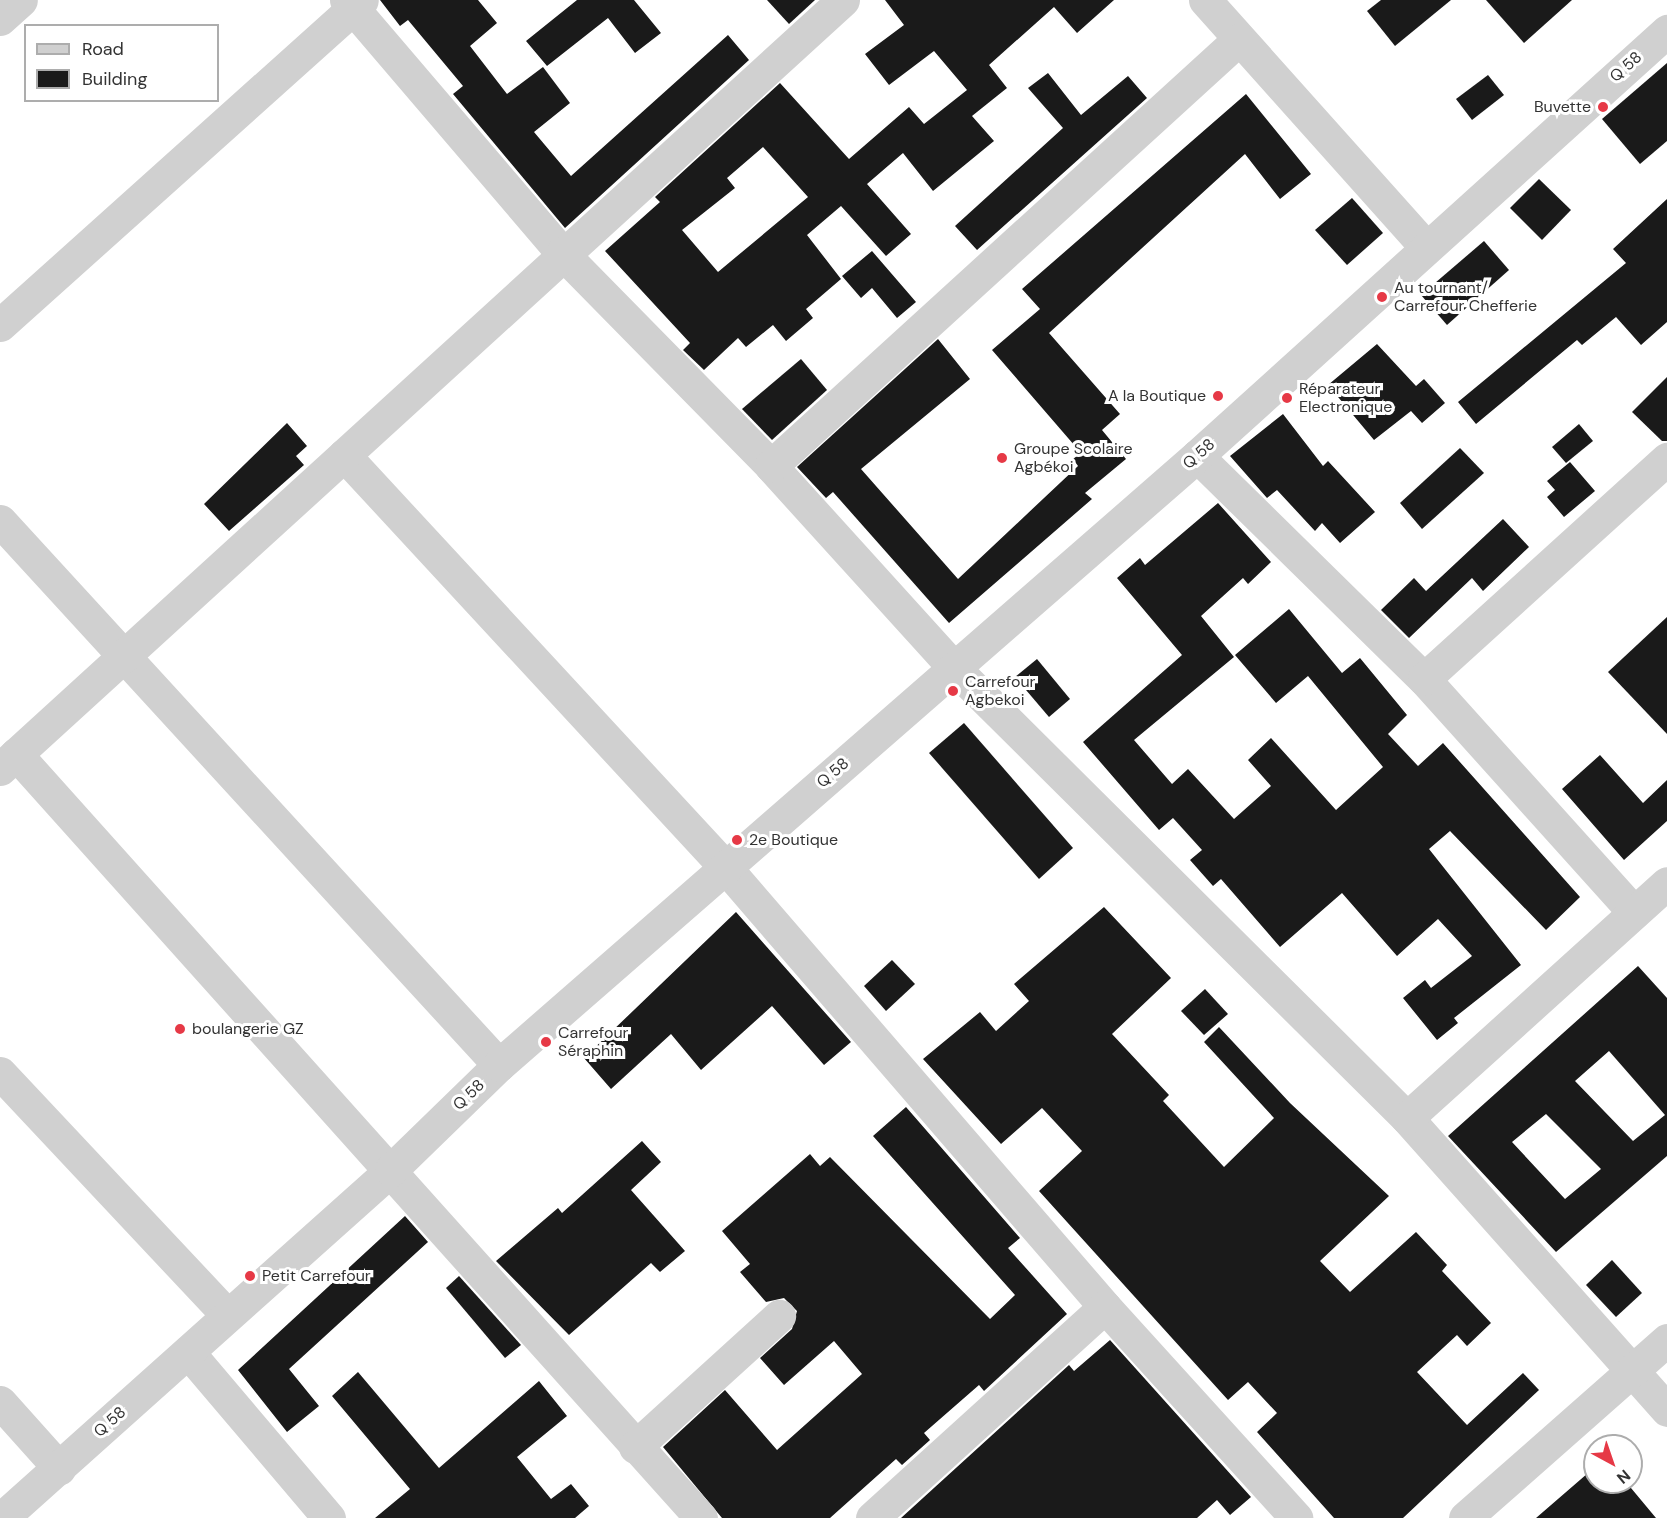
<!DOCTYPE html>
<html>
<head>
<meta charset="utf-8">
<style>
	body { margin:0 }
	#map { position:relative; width:1667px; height:1518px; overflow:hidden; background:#fff; font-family:"DM Sans",sans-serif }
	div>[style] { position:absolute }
	.building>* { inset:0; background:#1a1a1a }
	.minor>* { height:33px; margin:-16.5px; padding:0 16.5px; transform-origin:16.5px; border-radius:16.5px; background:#d0d0d0 }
	.dots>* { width:16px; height:16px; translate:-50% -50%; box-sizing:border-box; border:3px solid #fff; border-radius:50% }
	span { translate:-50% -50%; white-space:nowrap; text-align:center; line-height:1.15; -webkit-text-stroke:6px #fff; paint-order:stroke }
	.street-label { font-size:16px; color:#333 }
	.poi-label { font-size:16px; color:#333 }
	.right { translate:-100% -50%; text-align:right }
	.left { translate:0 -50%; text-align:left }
	.legend { position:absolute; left:24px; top:24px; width:195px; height:78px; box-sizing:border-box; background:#fff; border:2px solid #adadad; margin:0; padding:8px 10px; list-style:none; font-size:18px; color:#333 }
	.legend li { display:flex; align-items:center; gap:12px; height:30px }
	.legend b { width:30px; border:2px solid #adadad }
	.north { position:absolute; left:1583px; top:1434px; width:60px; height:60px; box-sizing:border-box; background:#fff; border:2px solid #adadad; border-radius:50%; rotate:140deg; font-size:16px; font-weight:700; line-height:24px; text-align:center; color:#333 }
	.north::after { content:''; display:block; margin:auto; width:21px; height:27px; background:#e63946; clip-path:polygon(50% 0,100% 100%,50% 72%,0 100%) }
</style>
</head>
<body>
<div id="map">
	<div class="building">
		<i style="clip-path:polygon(380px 0,478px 0,497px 23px,470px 46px,507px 94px,543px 67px,570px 103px,534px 132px,571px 176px,728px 35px,749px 60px,565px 228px,453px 94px,463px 86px,408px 20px,400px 26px)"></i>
		<i style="clip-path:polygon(577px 0,634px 0,661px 33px,635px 53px,608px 18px,547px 66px,526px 41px)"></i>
		<i style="clip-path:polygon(767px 0,815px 0,789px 24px)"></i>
		<i style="clip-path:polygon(evenodd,885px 0,1114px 0,1077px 33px,1054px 7px,989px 65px,1007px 88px,972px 116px,994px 141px,933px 191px,903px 153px,867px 184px,911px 234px,886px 256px,841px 206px,807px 235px,841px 279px,806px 309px,813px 318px,786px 341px,773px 325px,746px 347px,738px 338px,704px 370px,683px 350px,690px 343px,605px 251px,660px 202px,655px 197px,780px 83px,849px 159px,909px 107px,924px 124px,967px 90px,934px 51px,889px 85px,865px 54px,904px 25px,885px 0,763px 147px,808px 197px,718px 272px,682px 230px,735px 188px,727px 178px,763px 147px)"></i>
		<i style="clip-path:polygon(1381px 0,1451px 0,1395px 46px,1367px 11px)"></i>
		<i style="clip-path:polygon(1486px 0,1572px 0,1524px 43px)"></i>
		<i style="clip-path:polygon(1667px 63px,1667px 141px,1640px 164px,1602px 119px)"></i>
		<i style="clip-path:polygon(1048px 73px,1081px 115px,1128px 76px,1147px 98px,977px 250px,955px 226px,1063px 128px,1028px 88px)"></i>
		<i style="clip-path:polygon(1488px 75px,1504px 95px,1472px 120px,1456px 99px)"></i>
		<i style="clip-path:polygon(1246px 94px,1311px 174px,1280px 199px,1245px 154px,1049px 333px,1120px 414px,1102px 430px,1126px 459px,1085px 493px,1092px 499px,949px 623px,833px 492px,826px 498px,797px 467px,938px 339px,970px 379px,861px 469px,958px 579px,1078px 466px,1073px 459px,1081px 453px,992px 350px,1040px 309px,1022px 289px)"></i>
		<i style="clip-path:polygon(1539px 179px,1571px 210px,1542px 240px,1510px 208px)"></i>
		<i style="clip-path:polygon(1352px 198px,1383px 233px,1347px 265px,1315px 230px)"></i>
		<i style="clip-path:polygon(1667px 199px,1667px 322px,1641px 345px,1616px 317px,1582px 345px,1577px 340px,1476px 424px,1458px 402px,1626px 263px,1613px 249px)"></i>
		<i style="clip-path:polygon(1484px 241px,1509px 270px,1447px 325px,1421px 295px)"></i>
		<i style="clip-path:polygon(872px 251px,916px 302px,897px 318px,872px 288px,861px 298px,842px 276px)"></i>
		<i style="clip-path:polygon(1377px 344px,1416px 386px,1424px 379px,1445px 403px,1422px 423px,1411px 411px,1374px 440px,1328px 385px)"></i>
		<i style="clip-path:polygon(801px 359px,827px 390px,772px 440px,742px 409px)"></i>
		<i style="clip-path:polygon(1667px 377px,1667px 441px,1662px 441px,1632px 412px)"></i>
		<i style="clip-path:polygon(1283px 414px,1323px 466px,1328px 461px,1375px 512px,1340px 543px,1322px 523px,1315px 531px,1277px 490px,1267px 498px,1230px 456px)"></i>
		<i style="clip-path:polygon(287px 423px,307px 446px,296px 456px,304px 465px,229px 531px,204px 504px)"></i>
		<i style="clip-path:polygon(1579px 424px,1593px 441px,1566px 463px,1552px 447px)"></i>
		<i style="clip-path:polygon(1460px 448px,1484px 473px,1422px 529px,1400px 503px)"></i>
		<i style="clip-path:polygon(1570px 462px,1595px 491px,1564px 517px,1547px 497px,1555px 490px,1547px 481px)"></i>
		<i style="clip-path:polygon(1218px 503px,1271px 562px,1248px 584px,1243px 578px,1201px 616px,1234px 657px,1134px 740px,1172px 784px,1188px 769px,1234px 819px,1271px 786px,1248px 760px,1271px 738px,1336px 810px,1383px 767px,1308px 676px,1276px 703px,1235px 655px,1289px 609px,1342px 673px,1360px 658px,1407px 715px,1388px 734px,1418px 766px,1443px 743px,1580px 897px,1546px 930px,1450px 831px,1429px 849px,1521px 965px,1454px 1018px,1458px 1023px,1437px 1040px,1403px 998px,1425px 980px,1431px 988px,1472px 956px,1438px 919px,1397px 956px,1342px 893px,1280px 947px,1221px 879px,1213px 886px,1190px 860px,1202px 850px,1173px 818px,1159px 830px,1083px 742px,1182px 655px,1117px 578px,1140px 558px,1145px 565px)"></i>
		<i style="clip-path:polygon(1503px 519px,1529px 547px,1483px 591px,1472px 578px,1409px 638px,1381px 610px,1414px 578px,1426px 591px)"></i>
		<i style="clip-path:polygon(1667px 617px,1667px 734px,1608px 672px)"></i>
		<i style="clip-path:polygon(1037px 659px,1070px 699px,1049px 717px,1015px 677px)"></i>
		<i style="clip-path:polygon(964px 723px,1073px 848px,1039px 879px,929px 753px)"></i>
		<i style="clip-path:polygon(1600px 755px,1643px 803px,1667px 780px,1667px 821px,1624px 860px,1562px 789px)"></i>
		<i style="clip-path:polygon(1104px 907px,1171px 978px,1112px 1034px,1169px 1095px,1163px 1101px,1224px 1167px,1274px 1118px,1204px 1042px,1219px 1027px,1290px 1103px,1389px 1196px,1320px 1261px,1350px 1292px,1416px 1232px,1447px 1265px,1442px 1271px,1491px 1323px,1467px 1346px,1457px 1335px,1417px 1372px,1467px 1425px,1523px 1373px,1539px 1390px,1403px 1518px,1334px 1518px,1257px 1432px,1277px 1413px,1248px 1382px,1228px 1400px,1039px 1191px,1082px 1151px,1042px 1108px,1001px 1144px,923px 1059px,980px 1012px,996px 1031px,1029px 1001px,1014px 984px)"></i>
		<i style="clip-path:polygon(736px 912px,851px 1042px,824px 1065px,772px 1006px,701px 1070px,671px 1034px,611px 1089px,584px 1058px)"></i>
		<i style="clip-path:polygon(892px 960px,915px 984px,886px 1011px,864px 986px)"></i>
		<i style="clip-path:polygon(evenodd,1638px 966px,1667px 998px,1667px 1156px,1556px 1252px,1448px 1136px,1638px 966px,1609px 1051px,1665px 1115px,1633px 1141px,1575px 1081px,1609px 1051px,1638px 966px,1546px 1114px,1601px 1169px,1565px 1199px,1512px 1142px,1546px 1114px)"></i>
		<i style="clip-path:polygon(1205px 989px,1228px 1014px,1204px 1035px,1181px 1011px)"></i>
		<i style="clip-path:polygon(906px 1107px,1020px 1238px,1008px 1248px,1067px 1314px,984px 1391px,979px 1385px,924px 1433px,930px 1440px,902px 1465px,896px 1459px,830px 1518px,722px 1518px,663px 1447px,725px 1390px,777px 1450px,862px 1374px,834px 1341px,784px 1385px,760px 1358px,792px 1329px,797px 1311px,784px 1298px,766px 1302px,740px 1272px,750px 1264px,722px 1231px,810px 1154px,820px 1166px,830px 1157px,990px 1319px,1015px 1295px,873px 1136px)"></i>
		<i style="clip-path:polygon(642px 1141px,661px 1162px,631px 1190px,685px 1251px,660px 1272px,651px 1263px,569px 1335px,496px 1261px,558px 1208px,562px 1213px)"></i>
		<i style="clip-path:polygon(405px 1216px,428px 1242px,289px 1369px,319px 1406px,287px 1432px,238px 1370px)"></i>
		<i style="clip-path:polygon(1612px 1260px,1642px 1293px,1616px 1317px,1586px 1285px)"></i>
		<i style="clip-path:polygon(459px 1276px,521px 1345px,505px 1358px,446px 1288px)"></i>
		<i style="clip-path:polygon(1110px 1340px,1251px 1497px,1230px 1515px,1217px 1500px,1197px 1518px,901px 1518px,1069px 1365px,1074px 1371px)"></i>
		<i style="clip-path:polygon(358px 1372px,439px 1468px,539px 1381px,567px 1416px,517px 1457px,551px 1499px,571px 1484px,589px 1506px,575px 1518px,375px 1518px,410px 1489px,332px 1396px)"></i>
		<i style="clip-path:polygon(1595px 1467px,1595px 1482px,1626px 1482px,1656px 1518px,1536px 1518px)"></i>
	</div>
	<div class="minor">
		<i style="left:346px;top:0;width:333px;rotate:49.5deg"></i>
		<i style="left:562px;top:253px;width:298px;rotate:45.5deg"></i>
		<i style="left:771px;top:466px;width:273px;rotate:47.8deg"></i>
		<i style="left:954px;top:668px;width:639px;rotate:44.81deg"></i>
		<i style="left:1407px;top:1118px;width:391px;rotate:48.3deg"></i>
		<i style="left:1205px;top:0;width:331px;rotate:48.2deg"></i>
		<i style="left:0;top:19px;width:28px;rotate:-42deg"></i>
		<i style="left:0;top:325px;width:486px;rotate:-41.9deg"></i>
		<i style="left:344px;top:455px;width:563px;rotate:47.23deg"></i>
		<i style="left:726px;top:868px;width:580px;rotate:49.2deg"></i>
		<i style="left:1105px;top:1307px;width:285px;rotate:47.8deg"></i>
		<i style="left:1197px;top:456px;width:318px;rotate:44.5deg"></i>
		<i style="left:1424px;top:679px;width:314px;rotate:48deg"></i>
		<i style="left:771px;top:466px;width:632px;rotate:-42.37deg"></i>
		<i style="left:0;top:521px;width:738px;rotate:47.47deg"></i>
		<i style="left:1424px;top:679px;width:328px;rotate:-42.2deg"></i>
		<i style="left:16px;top:754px;width:1026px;rotate:48.12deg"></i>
		<i style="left:0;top:769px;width:1141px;rotate:-42.37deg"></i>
		<i style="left:0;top:1073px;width:332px;rotate:46.8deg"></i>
		<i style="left:1407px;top:1118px;width:350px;rotate:-42.1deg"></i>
		<i style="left:188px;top:1352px;width:218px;rotate:49.7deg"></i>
		<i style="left:0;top:1402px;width:89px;rotate:48.2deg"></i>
		<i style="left:635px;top:1447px;width:195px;rotate:-42.3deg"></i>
		<i style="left:2px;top:1518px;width:522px;rotate:-41.82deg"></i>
		<i style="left:391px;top:1170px;width:151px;rotate:-44.2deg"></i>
		<i style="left:499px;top:1065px;width:926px;rotate:-41.1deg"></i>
		<i style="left:1197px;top:456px;width:634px;rotate:-42.12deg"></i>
		<i style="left:872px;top:1518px;width:314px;rotate:-42.2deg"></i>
		<i style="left:1465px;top:1518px;width:269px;rotate:-41.4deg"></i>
	</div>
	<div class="dots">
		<i style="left:1603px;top:107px;background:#e63946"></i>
		<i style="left:1382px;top:297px;background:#e63946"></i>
		<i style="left:1218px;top:396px;background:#e63946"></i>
		<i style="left:1287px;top:398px;background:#e63946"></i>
		<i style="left:1002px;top:458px;background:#e63946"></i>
		<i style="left:953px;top:691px;background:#e63946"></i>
		<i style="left:737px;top:840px;background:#e63946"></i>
		<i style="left:180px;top:1029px;background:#e63946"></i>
		<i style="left:546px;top:1042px;background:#e63946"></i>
		<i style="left:250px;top:1276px;background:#e63946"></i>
	</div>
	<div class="street-label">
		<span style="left:1626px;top:67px;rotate:-42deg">Q 58</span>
		<span style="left:1199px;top:454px;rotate:-42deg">Q 58</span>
		<span style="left:833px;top:773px;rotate:-41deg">Q 58</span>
		<span style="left:469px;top:1095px;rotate:-44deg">Q 58</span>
		<span style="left:110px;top:1422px;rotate:-42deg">Q 58</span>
	</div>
	<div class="poi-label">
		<span class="right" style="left:1591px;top:107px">Buvette</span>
		<span class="left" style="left:1394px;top:297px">Au tournant/<br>Carrefour Chefferie</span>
		<span class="left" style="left:1299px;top:398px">Réparateur<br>Electronique</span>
		<span class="right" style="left:1206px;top:396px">A la Boutique</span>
		<span class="left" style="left:1014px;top:458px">Groupe Scolaire<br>Agbékoi</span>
		<span class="left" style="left:965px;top:691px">Carrefour<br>Agbekoi</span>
		<span class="left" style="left:749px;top:840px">2e Boutique</span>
		<span class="left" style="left:192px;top:1029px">boulangerie GZ</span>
		<span class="left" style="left:558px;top:1042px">Carrefour<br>Séraphin</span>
		<span class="left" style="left:262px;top:1276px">Petit Carrefour</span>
	</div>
	<ul class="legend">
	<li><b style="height:8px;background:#d0d0d0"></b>Road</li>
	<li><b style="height:16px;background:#1a1a1a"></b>Building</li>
	</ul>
	<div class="north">N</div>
</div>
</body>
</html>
